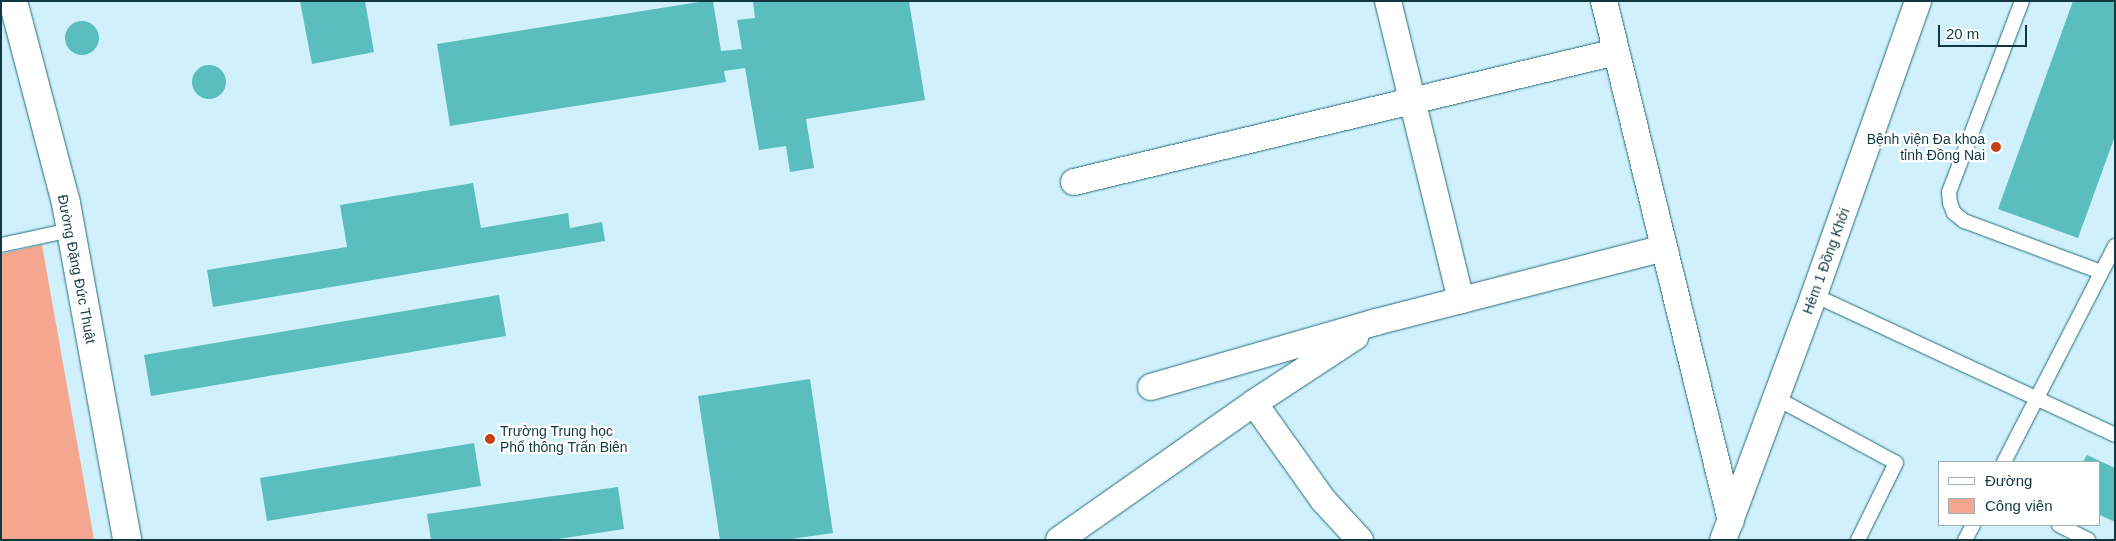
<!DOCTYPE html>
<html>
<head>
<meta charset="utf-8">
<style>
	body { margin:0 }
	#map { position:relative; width:2116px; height:541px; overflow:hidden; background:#d0f1fb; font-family:Helvetica,sans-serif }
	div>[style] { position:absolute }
	.green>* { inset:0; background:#f5a68f }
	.building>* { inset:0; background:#5abdbe }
	.round { border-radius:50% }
	.roads { filter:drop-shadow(0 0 1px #236b7c) drop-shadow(0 0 1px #236b7c) }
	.service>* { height:14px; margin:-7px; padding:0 7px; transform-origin:7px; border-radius:7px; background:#fff }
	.minor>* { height:26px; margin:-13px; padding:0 13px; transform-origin:13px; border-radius:13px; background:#fff }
	.tertiary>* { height:28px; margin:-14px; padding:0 14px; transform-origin:14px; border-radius:14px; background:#fff }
	.dots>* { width:14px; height:14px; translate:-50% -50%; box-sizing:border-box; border:2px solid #fff; border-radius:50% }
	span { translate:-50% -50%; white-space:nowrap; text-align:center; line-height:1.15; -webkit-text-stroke:4.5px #fff; paint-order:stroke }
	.poi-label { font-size:14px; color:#113841 }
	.right { translate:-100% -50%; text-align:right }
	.left { translate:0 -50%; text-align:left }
	.street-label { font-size:14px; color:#113841 }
	.frame { position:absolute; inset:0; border:2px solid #113841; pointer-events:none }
	.legend { position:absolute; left:1938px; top:461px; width:162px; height:65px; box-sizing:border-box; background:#fff; border:1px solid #a0afb3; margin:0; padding:6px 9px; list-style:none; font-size:15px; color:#113841 }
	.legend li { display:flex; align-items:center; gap:10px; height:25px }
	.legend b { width:25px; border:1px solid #a0afb3 }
	.scale { position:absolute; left:1938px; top:25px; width:89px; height:22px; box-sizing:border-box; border:2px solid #113841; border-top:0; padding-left:6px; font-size:15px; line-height:18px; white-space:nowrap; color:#113841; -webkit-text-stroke:4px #fff; paint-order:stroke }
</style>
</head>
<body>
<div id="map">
	<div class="green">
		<i style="clip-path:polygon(42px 245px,83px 476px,94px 540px,1px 540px,1px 254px)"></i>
	</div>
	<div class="building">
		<i style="clip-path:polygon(300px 1px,365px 1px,374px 52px,312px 64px)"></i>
		<i style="clip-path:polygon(705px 1px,713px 1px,721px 51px,742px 49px,737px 20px,755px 18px,753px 1px,909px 1px,925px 100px,806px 119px,814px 168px,790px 172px,786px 146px,759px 150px,745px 68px,724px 71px,726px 82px,450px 126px,437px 44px)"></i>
		<i style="clip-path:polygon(2073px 1px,2115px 1px,2115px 136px,2078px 238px,1998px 209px)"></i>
		<i class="round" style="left:65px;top:21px;width:34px;height:34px"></i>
		<i class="round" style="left:192px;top:65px;width:34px;height:34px"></i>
		<i style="clip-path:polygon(473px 183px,481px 228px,568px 213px,570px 228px,602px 222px,605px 241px,213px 307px,207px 270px,347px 247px,340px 205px)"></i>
		<i style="clip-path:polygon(499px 295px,506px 336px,151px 396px,144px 355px)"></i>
		<i style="clip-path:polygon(810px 379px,833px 533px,785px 540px,720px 540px,698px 396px)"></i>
		<i style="clip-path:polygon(474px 443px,481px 486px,267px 521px,260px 478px)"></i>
		<i style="clip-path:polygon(2087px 455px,2115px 468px,2115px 522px,2100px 515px,2100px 462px,2083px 462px)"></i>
		<i style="clip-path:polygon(618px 487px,624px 529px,552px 540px,431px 540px,427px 514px)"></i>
	</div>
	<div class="roads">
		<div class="service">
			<i style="left:2022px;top:1px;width:204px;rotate:110.9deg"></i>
			<i style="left:1949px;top:192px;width:11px;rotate:85deg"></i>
			<i style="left:1950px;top:203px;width:11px;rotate:68deg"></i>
			<i style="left:1954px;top:213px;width:13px;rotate:39deg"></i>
			<i style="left:1964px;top:221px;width:146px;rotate:20.4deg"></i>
			<i style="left:1px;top:245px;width:72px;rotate:-12.1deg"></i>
			<i style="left:1814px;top:295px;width:332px;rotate:24.9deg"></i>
			<i style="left:1776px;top:398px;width:136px;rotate:28.4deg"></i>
			<i style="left:1896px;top:463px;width:86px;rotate:116.3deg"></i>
			<i style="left:2004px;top:462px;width:243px;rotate:-62.8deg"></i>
			<i style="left:2059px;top:525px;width:33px;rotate:27deg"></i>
			<i style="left:1965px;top:540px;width:17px;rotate:-62deg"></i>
		</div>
		<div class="minor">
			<i style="left:1388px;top:1px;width:308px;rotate:76.3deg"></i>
			<i style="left:1604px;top:1px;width:535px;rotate:76.28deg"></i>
			<i style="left:1074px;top:182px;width:557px;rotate:-13.49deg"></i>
			<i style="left:1151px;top:387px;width:234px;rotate:-16.1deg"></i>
			<i style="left:1376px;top:322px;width:297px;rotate:-14.4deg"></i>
			<i style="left:1254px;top:403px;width:120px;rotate:54.5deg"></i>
			<i style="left:1324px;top:501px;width:53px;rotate:47.3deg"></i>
			<i style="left:1059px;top:540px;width:238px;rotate:-35.1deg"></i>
			<i style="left:1254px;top:403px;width:121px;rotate:-33.2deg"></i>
			<i style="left:1723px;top:540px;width:261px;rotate:-69.6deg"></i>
			<i style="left:1814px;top:295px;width:312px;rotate:-70.5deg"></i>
		</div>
		<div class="tertiary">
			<i style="left:13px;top:1px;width:209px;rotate:75.3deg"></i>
			<i style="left:66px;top:203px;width:342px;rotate:79.7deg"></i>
		</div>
	</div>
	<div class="dots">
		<i style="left:1996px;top:147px;background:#c73f12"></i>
		<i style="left:490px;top:439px;background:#c73f12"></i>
	</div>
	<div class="poi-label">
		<span class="right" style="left:1985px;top:147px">Bệnh viện Đa khoa<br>tỉnh Đồng Nai</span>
		<span class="left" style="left:500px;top:439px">Trường Trung học<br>Phổ thông Trấn Biên</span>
	</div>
	<div class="street-label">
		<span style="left:1826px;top:261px;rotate:-70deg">Hẻm 1 Đồng Khởi</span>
		<span style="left:77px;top:269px;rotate:79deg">Đường Đặng Đức Thuật</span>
	</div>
	<div class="frame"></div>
	<ul class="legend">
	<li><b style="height:6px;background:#fff"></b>Đường</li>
	<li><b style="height:14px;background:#f5a68f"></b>Công viên</li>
	</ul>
	<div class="scale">20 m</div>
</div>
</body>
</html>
